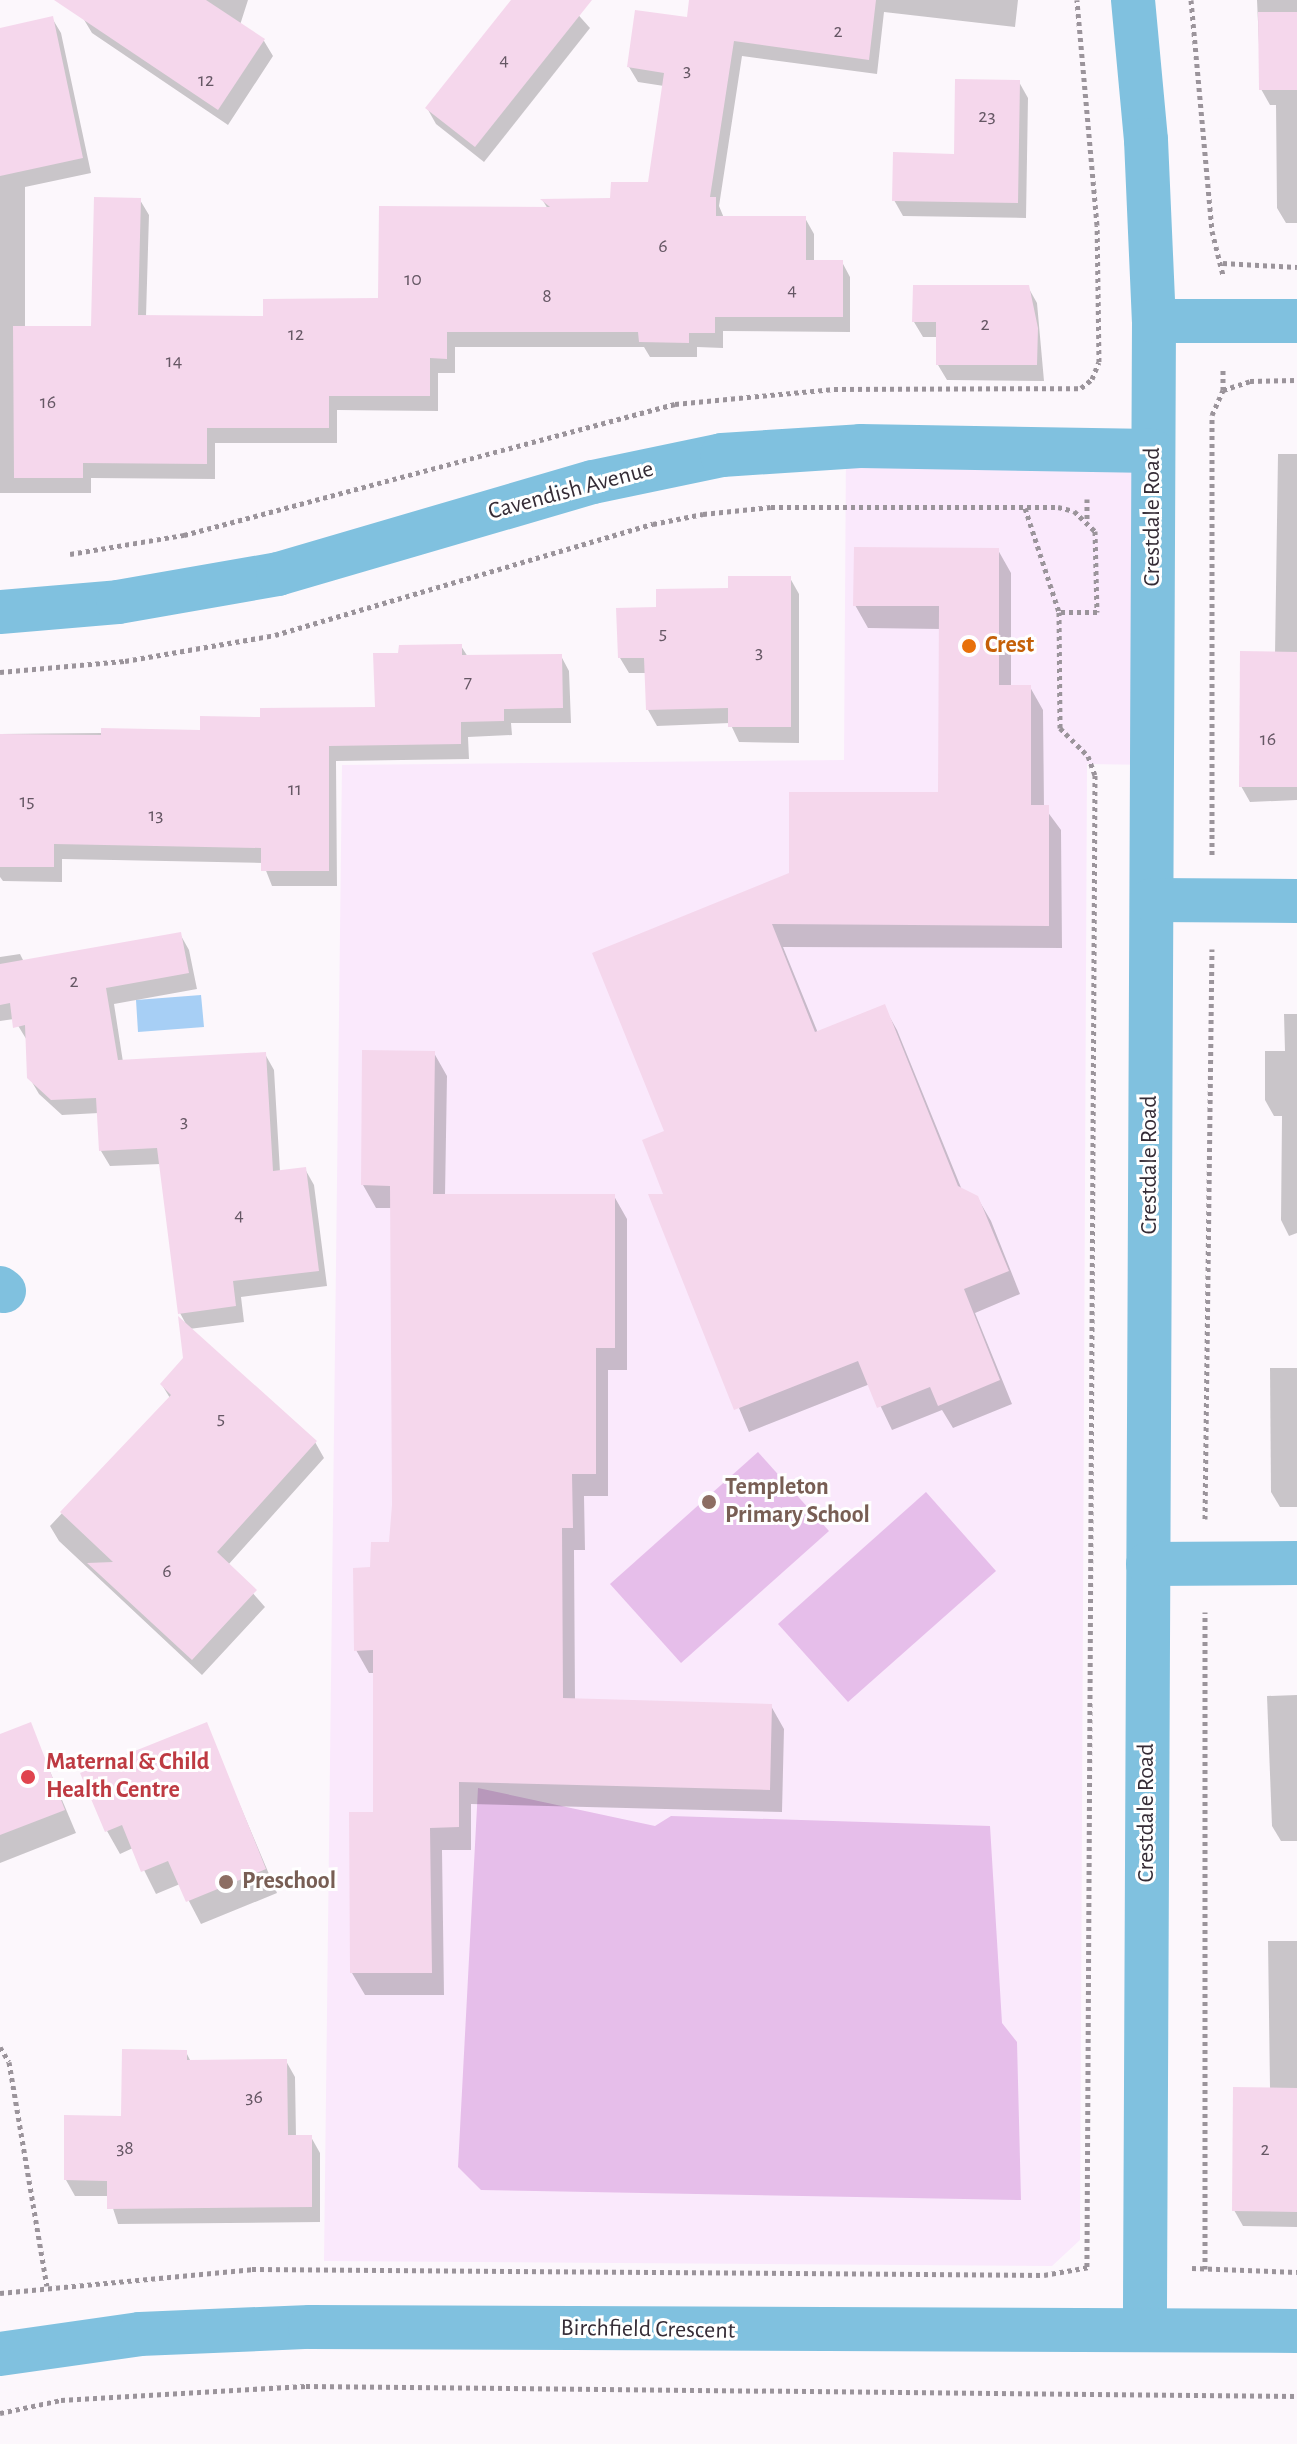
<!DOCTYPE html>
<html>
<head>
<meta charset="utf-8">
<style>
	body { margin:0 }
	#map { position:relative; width:1297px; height:2444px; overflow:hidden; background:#fcf7fc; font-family:"Alegreya Sans",sans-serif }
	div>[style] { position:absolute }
	.built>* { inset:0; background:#fae9fc }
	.green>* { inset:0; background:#e6beea }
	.water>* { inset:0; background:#a7cff5 }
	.shadow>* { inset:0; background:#0003 }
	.building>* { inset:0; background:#f5d7ec }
	.path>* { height:5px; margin-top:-2.5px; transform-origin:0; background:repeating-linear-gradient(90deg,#9b949b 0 4px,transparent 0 8px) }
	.minor>* { height:44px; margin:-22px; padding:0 22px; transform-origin:22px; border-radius:22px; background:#80c1df }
	.dots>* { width:22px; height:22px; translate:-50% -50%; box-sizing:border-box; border:4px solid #fff; border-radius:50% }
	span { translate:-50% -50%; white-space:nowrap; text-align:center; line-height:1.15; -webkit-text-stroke:6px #fff; paint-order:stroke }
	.number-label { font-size:20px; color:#655764 }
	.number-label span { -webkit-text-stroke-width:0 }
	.street-label { font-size:24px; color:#352c36 }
	.food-label { font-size:24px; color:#c56008; font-weight:700 }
	.left { translate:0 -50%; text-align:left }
	.education-label { font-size:24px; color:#785e54; font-weight:700 }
	.health-label { font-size:24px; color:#be3a42; font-weight:700 }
</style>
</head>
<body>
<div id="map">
	<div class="built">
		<i style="clip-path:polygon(846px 447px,1153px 451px,1152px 765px,1087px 764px,1080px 2240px,1052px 2266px,324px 2261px,342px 765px,844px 760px)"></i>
	</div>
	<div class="green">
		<i style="clip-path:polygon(758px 1452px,829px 1531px,681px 1663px,610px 1584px)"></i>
		<i style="clip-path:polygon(926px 1492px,996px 1571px,848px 1702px,778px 1624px)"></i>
		<i style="clip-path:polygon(478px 1788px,655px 1826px,671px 1816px,990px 1826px,1002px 2023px,1017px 2042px,1021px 2200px,481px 2190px,458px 2167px)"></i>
	</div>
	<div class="water">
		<i style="clip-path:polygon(201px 995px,204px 1027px,138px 1032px,136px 1000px)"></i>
	</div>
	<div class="shadow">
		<i style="clip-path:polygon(95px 0,248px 0,240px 25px,264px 41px,273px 56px,228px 125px,92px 33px,83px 18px)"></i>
		<i style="clip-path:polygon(513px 0,565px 0,590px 28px,484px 162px,436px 124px,427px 108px)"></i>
		<i style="clip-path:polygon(691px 0,1018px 0,1015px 27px,884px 12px,877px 74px,742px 56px,719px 206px,724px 218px,805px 218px,814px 234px,814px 262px,842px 262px,850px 277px,850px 332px,723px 331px,723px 348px,697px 347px,697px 357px,650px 357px,644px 347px,455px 347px,455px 373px,438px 373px,438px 411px,337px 410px,337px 443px,215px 443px,215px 479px,91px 478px,91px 493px,0 493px,0 30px,52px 18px,61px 33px,91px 173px,25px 187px,25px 328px,93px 328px,140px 200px,149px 215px,146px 317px,265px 318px,380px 300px,548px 209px,543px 201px,612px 200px,649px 184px,664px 86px,638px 82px,629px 67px,688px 20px)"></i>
		<i style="clip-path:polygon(1257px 0,1297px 0,1297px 223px,1286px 223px,1277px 208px,1276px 105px,1270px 105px,1261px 89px)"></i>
		<i style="clip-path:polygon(1019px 82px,1028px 98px,1026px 218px,903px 216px,894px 200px,956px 156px)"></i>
		<i style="clip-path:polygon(1028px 287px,1037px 303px,1044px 381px,947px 380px,938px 365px,938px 337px,923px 337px,914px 322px)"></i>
		<i style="clip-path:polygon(1278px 454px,1297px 454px,1297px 800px,1250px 802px,1241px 786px,1275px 654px)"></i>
		<i style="clip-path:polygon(998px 550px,1011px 573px,1011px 687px,1030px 687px,1043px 710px,1044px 807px,1061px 830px,1062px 948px,783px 947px,818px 1033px,884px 1007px,897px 1030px,962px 1190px,977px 1197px,991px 1221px,1020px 1294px,975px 1313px,1012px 1404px,953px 1428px,942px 1410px,892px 1430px,870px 1384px,749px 1432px,651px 1196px,666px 1196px,666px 1132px,791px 874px,940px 794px,941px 629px,868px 628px,855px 605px)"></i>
		<i style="clip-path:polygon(790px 578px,799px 594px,799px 743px,739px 742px,730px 723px,657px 726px,648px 710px,647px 673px,629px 673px,620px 658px,658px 609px)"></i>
		<i style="clip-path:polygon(461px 646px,468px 657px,561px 656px,569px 671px,571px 723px,511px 723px,512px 735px,468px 737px,469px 759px,336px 761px,337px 886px,272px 886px,263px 863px,62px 859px,62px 882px,3px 881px,0 877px,0 734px,202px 732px,262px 719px,377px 709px,400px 655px)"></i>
		<i style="clip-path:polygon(180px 934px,189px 950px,197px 989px,114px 1004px,123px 1062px,265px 1054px,274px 1070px,280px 1172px,305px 1169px,314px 1185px,327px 1286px,241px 1297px,244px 1322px,189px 1329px,315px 1442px,324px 1458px,228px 1565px,265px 1607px,202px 1675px,59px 1541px,50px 1526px,170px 1398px,162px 1385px,186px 1359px,187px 1326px,180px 1313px,161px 1164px,110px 1166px,101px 1151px,99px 1113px,62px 1115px,39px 1094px,29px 1077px,28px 1042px,14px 1019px,0 1021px,0 957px,20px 954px,24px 962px)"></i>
		<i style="clip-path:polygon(1284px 1014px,1297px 1014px,1297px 1233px,1289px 1236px,1281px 1220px,1282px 1116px,1274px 1116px,1265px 1100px,1265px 1051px,1285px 1051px)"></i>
		<i style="clip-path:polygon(434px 1053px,447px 1076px,445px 1196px,614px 1196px,627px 1219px,627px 1370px,608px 1370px,608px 1496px,584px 1496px,585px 1550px,574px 1550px,575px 1700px,771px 1706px,784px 1729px,782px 1812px,471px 1804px,471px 1850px,442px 1850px,444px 1995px,365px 1995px,352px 1973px,375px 1814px,375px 1673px,369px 1673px,356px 1650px,372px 1569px,391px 1544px,394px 1505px,392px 1208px,376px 1208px,363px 1185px)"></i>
		<i style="clip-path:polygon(1270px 1368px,1297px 1368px,1297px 1507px,1280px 1507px,1271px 1492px)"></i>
		<i style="clip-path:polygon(1297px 1695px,1297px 1841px,1281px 1841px,1272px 1826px,1267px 1696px)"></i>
		<i style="clip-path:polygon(30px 1724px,76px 1833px,0 1863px,0 1736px)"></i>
		<i style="clip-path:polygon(206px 1725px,277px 1893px,201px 1924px,180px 1884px,156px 1894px,133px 1848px,120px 1854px,107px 1831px)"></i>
		<i style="clip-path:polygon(1268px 1941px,1297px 1941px,1297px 2227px,1243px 2226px,1234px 2210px,1270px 2089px)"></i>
		<i style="clip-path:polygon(186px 2052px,191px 2062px,286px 2061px,295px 2077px,296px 2137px,311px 2137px,320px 2153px,320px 2222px,118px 2224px,109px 2196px,75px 2196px,66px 2180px)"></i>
	</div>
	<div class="building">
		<i style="clip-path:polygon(54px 0,206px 0,265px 39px,218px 110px)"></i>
		<i style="clip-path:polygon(511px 0,592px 0,475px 147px,425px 108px)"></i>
		<i style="clip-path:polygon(689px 0,876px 0,869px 60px,734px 41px,710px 197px,716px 197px,716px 216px,806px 216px,806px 260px,843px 260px,843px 317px,715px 317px,715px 333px,689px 333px,689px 343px,639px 342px,638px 332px,447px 332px,447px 359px,430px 358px,430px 396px,329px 396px,329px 428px,207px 428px,207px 464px,83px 463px,83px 478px,14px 478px,13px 326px,91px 326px,94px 197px,141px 198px,138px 315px,263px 316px,263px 299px,378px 298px,379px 206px,550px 207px,540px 199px,610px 198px,611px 182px,648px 182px,664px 73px,627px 67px,635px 10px,687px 17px)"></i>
		<i style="clip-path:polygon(1258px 12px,1297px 12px,1297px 90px,1259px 90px)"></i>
		<i style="clip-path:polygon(53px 16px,83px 158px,0 176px,0 28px)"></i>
		<i style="clip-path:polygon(955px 79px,1020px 80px,1018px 203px,892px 201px,893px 152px,954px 154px)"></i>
		<i style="clip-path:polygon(913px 285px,1029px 285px,1038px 328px,1037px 365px,936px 365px,936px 322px,912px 322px)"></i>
		<i style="clip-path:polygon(854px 547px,999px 548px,999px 685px,1031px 685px,1031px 805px,1049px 805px,1049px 926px,772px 924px,815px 1032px,885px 1004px,958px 1186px,978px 1196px,1009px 1271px,964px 1289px,1000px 1380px,938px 1406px,930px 1387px,877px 1408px,858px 1361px,734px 1410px,648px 1194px,663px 1194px,642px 1140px,664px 1131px,592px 953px,789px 873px,789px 792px,938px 792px,939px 606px,853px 606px)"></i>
		<i style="clip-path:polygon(728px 576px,791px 576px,791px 727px,728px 727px,728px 708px,646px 710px,644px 658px,618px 658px,616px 608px,656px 607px,656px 589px,728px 588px)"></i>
		<i style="clip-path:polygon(462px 644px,462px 655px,562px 654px,563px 708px,504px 709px,504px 721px,461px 722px,461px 744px,329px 746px,329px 871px,261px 871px,261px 848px,54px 844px,54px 867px,0 867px,0 734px,101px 735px,101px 728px,200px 730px,200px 716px,260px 717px,260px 708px,375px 707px,373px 653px,398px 653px,399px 645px)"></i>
		<i style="clip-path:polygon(1240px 651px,1297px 652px,1297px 787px,1239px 787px)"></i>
		<i style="clip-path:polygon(181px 932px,189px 973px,106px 988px,118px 1060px,266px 1052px,273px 1171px,306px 1167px,319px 1271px,233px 1281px,236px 1306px,178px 1314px,157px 1148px,99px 1151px,96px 1098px,51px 1100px,27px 1078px,25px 1025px,13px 1028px,10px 1003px,0 1005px,0 964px)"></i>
		<i style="clip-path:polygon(362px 1050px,435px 1051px,433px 1194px,615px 1194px,615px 1348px,596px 1348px,596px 1474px,572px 1474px,573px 1528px,562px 1528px,563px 1698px,772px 1704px,770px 1790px,459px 1782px,459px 1827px,430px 1828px,432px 1973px,350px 1973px,349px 1812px,373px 1812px,373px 1650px,354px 1651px,353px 1568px,370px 1567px,371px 1542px,389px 1542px,392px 1505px,390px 1186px,361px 1185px)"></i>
		<i style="clip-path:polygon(178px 1316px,317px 1441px,217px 1552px,257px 1590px,192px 1660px,87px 1563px,113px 1562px,60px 1512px,171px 1395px,160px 1384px,183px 1358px)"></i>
		<i style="clip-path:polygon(31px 1722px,65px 1810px,0 1835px,0 1734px)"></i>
		<i style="clip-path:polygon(207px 1722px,266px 1869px,186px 1902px,168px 1861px,141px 1872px,122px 1825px,105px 1832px,80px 1773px)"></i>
		<i style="clip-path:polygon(122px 2049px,187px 2050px,187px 2060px,287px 2059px,288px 2135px,312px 2135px,312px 2207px,107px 2209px,107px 2181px,64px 2180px,64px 2115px,121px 2116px)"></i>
		<i style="clip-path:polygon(1233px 2087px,1297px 2088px,1297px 2212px,1232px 2211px)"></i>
	</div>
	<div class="path">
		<i style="left:1191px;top:0;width:232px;rotate:84.8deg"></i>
		<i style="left:1212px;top:231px;width:45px;rotate:76deg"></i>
		<i style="left:1223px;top:263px;width:74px;rotate:3.1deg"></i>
		<i style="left:1223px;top:390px;width:28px;rotate:-18deg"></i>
		<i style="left:1250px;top:381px;width:47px;rotate:-1.2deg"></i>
		<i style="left:1087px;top:499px;width:22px;rotate:90deg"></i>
		<i style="left:1025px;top:508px;width:109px;rotate:71.9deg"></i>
		<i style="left:70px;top:554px;width:116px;rotate:-9.5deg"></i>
		<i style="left:184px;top:535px;width:508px;rotate:-14.94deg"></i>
		<i style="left:675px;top:404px;width:160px;rotate:-5.4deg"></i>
		<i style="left:834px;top:389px;width:247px;rotate:-0.2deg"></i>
		<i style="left:1081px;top:388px;width:14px;rotate:-39deg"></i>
		<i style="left:1092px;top:379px;width:18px;rotate:-68deg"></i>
		<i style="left:1099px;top:362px;width:137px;rotate:-90.8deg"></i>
		<i style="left:1097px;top:225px;width:226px;rotate:-95.1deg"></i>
		<i style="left:0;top:672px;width:125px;rotate:-5deg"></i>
		<i style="left:125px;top:661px;width:152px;rotate:-9.8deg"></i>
		<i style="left:275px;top:635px;width:394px;rotate:-16.4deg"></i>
		<i style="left:653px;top:524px;width:51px;rotate:-11.3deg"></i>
		<i style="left:703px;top:514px;width:68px;rotate:-5.9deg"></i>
		<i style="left:771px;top:507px;width:287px"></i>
		<i style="left:1058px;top:507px;width:16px;rotate:14deg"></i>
		<i style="left:1074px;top:511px;width:29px;rotate:44deg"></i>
		<i style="left:1095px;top:531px;width:81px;rotate:88.6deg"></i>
		<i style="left:1097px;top:612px;width:38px;rotate:180deg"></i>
		<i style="left:1059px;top:612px;width:116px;rotate:89.5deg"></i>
		<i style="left:1060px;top:728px;width:40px;rotate:45deg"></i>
		<i style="left:1088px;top:756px;width:20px;rotate:70deg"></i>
		<i style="left:1095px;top:775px;width:1492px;rotate:90.31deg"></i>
		<i style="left:1212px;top:855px;width:440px;rotate:-90deg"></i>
		<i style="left:1212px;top:415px;width:27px;rotate:-66deg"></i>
		<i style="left:1223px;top:390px;width:23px;rotate:-90deg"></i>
		<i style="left:1205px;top:1519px;width:570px;rotate:-89.3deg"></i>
		<i style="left:0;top:2047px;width:17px;rotate:59deg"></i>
		<i style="left:9px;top:2062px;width:227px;rotate:80.4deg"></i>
		<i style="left:1192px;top:2268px;width:105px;rotate:2.2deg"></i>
		<i style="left:1205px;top:2269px;width:657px;rotate:-90deg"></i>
		<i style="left:0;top:2293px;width:253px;rotate:-5.4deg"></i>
		<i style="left:252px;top:2269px;width:792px;rotate:0.43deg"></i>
		<i style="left:1044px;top:2275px;width:46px;rotate:-10.1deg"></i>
		<i style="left:0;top:2413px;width:62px;rotate:-12deg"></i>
		<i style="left:61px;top:2400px;width:245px;rotate:-3.3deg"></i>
		<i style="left:306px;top:2386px;width:991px;rotate:0.58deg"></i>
	</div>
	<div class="minor">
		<i style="left:1133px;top:0;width:141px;rotate:84.7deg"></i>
		<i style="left:1146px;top:140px;width:181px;rotate:87.5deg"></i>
		<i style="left:1154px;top:321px;width:2009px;rotate:90.26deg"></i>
		<i style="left:1154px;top:321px;width:143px"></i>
		<i style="left:0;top:612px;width:118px;rotate:-4.8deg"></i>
		<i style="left:118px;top:602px;width:162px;rotate:-9.9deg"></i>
		<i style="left:278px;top:574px;width:328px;rotate:-16.3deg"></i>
		<i style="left:593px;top:482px;width:132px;rotate:-11.8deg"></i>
		<i style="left:722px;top:455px;width:138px;rotate:-3.7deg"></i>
		<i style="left:860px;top:446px;width:293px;rotate:1deg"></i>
		<i style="left:1152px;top:900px;width:145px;rotate:0.4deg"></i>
		<i style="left:0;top:1288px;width:5px;rotate:37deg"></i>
		<i style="left:1148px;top:1564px;width:149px;rotate:-0.4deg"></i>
		<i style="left:0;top:2354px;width:141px;rotate:-8.1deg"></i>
		<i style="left:140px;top:2334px;width:170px;rotate:-2.4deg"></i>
		<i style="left:310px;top:2327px;width:987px;rotate:0.23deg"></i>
	</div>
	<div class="dots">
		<i style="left:969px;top:646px;background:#e8710a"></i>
		<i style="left:709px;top:1502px;background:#8d6e63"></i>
		<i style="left:28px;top:1777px;background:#e0444e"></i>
		<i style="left:226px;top:1882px;background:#8d6e63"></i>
	</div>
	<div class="number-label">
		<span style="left:838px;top:31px">2</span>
		<span style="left:504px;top:60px">4</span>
		<span style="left:687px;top:70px">3</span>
		<span style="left:206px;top:80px">12</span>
		<span style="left:987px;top:116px">23</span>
		<span style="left:663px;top:246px">6</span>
		<span style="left:413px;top:279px">10</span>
		<span style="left:792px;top:290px">4</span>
		<span style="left:547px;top:296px">8</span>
		<span style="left:985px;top:324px">2</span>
		<span style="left:296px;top:334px">12</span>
		<span style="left:174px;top:361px">14</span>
		<span style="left:48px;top:402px">16</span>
		<span style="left:663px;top:633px">5</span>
		<span style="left:759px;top:652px">3</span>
		<span style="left:468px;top:682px">7</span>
		<span style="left:1268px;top:739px">16</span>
		<span style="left:295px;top:789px">11</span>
		<span style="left:27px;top:801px">15</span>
		<span style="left:156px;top:815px">13</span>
		<span style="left:74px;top:981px">2</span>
		<span style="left:184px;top:1121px">3</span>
		<span style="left:239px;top:1215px">4</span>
		<span style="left:221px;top:1418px">5</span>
		<span style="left:167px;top:1571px">6</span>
		<span style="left:254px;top:2097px">36</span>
		<span style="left:125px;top:2148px">38</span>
		<span style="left:1265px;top:2149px">2</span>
	</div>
	<div class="street-label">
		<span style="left:571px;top:491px;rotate:-15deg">Cavendish Avenue</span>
		<span style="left:1153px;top:517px;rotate:-90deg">Crestdale Road</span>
		<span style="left:1150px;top:1165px;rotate:-90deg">Crestdale Road</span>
		<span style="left:1147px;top:1813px;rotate:-90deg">Crestdale Road</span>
		<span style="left:648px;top:2330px;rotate:1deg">Birchfield Crescent</span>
	</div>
	<div class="food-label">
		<span class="left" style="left:985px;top:646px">Crest</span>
	</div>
	<div class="education-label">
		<span class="left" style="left:725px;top:1502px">Templeton<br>Primary School</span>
		<span class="left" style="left:242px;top:1882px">Preschool</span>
	</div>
	<div class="health-label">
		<span class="left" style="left:46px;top:1777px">Maternal &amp; Child<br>Health Centre</span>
	</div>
</div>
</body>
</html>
